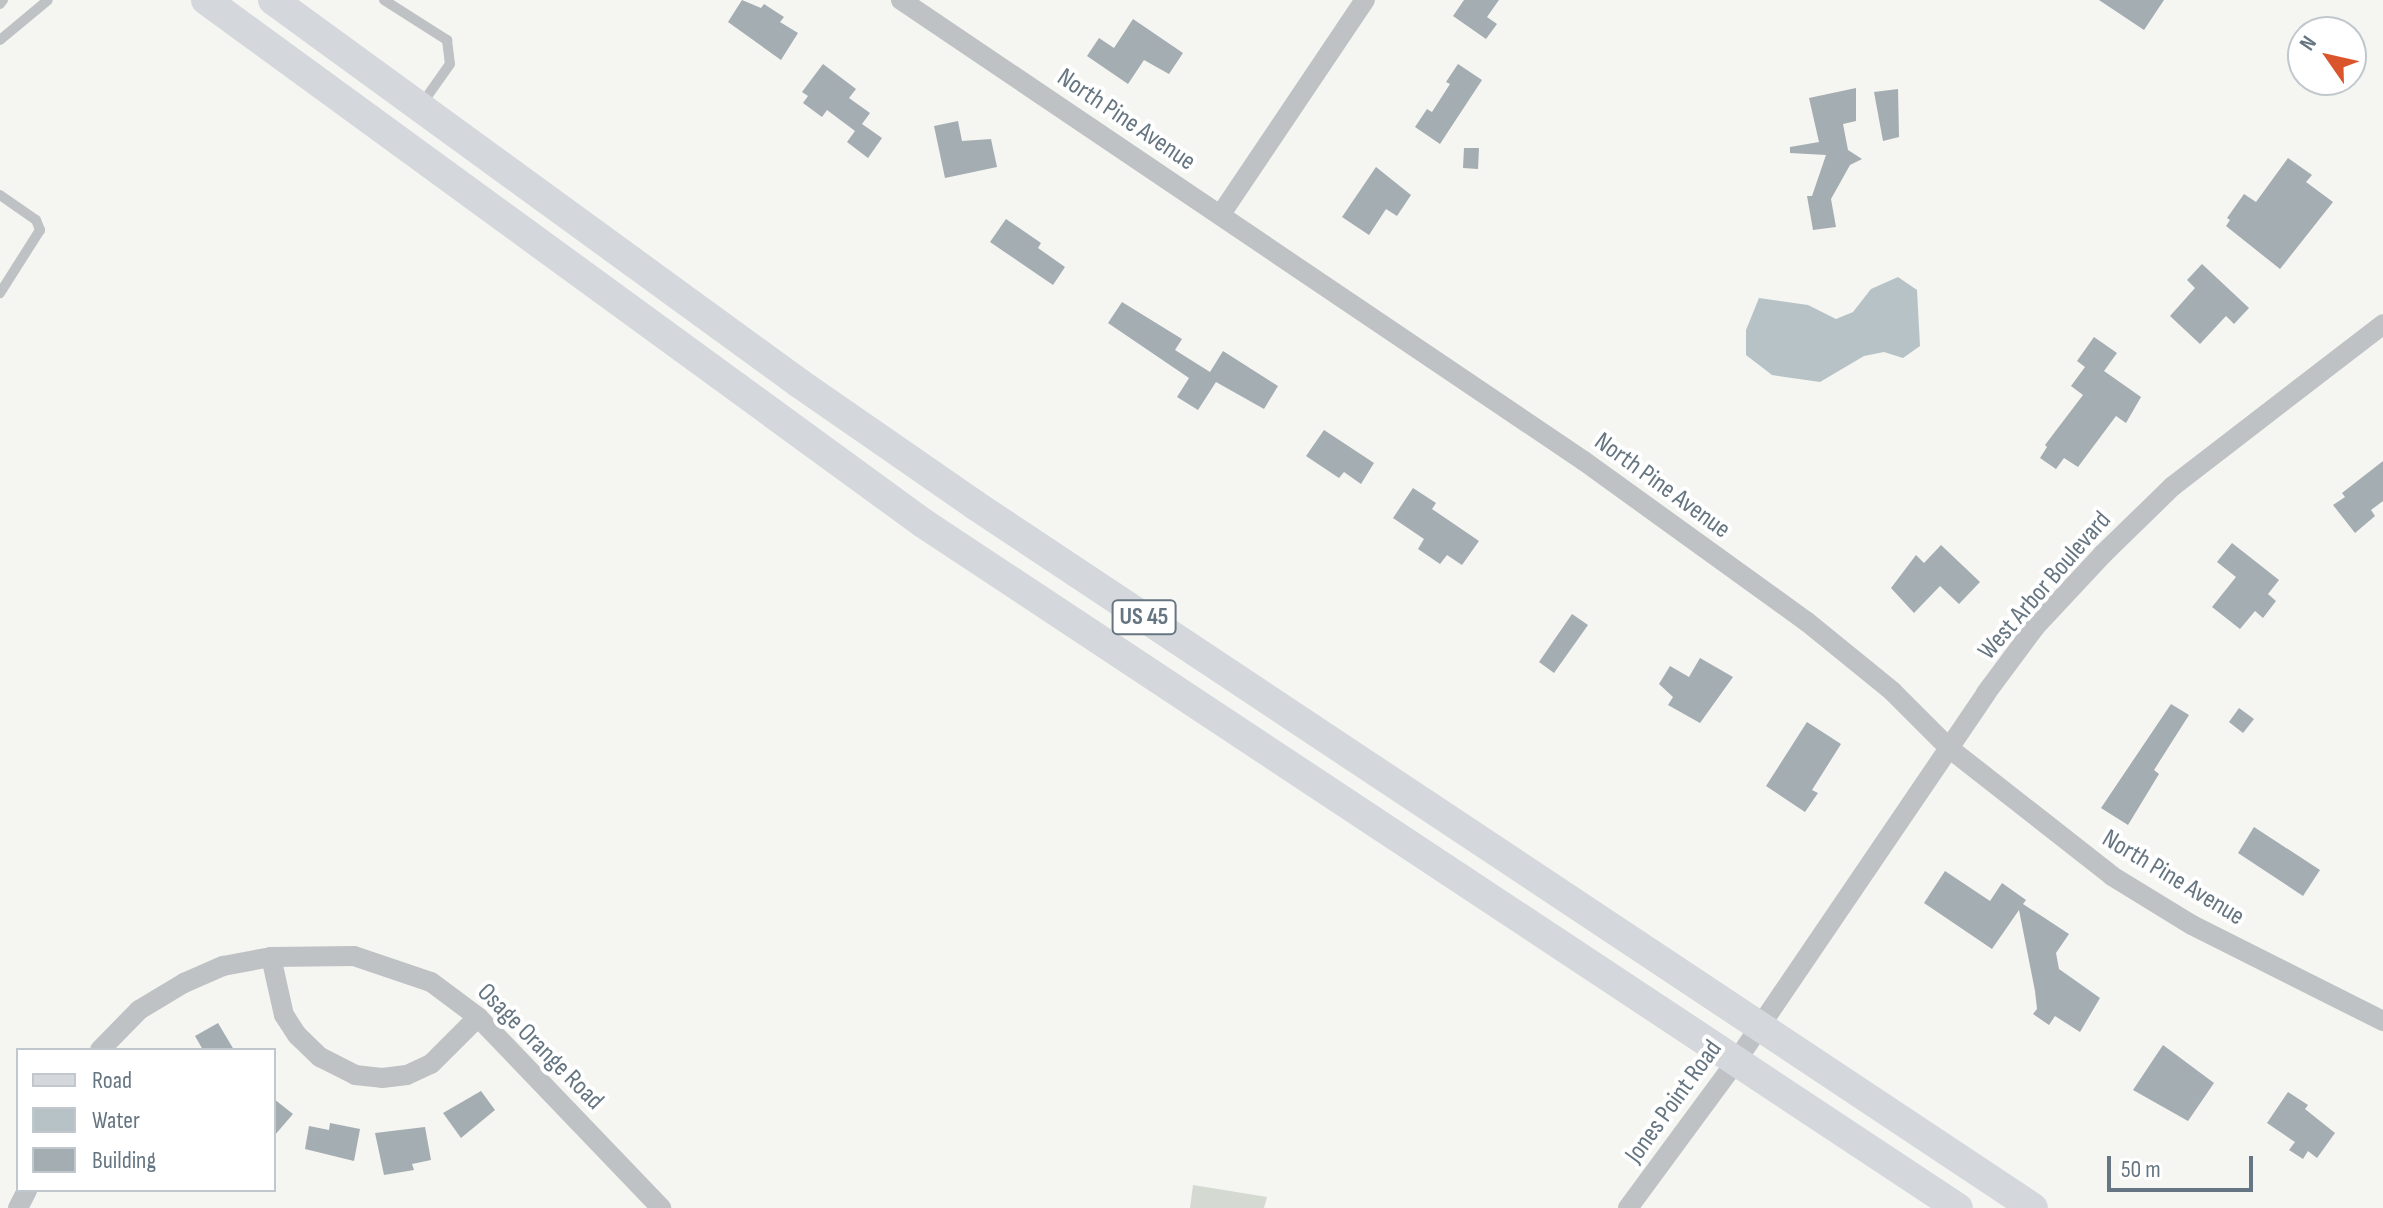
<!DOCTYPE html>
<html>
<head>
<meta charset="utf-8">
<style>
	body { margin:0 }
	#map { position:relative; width:2383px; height:1208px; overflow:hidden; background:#f5f5f1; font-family:"Sofia Sans Condensed",sans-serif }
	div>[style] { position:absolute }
	.green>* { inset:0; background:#d4dad1 }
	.water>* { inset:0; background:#b7c2c6 }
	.building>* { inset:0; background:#a4adb2 }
	.service>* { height:10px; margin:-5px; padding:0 5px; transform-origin:5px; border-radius:5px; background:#bec2c5 }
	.minor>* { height:20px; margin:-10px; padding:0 10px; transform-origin:10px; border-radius:10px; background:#bec2c5 }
	.primary>* { height:30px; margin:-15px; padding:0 15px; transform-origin:15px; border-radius:15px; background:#d4d8dc }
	span { translate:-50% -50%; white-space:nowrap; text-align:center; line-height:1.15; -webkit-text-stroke:8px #fff; paint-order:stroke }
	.shield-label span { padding:2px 6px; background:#fff; border:2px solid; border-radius:6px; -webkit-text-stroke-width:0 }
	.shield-label { font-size:24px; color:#657581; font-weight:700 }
	.street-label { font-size:26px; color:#657581 }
	.legend { position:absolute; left:16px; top:1048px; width:260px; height:144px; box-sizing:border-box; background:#fff; border:2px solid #c1c8cd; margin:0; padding:10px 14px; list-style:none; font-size:24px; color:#657581 }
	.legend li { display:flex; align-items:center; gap:16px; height:40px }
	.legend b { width:40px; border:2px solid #c1c8cd }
	.north { position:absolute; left:2287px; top:16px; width:80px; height:80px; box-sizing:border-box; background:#fff; border:2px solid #c1c8cd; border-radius:50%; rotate:304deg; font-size:22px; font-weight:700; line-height:32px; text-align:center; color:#657581 }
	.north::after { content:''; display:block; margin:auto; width:28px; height:36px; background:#db552c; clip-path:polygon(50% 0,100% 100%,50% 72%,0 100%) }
	.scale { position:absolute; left:2107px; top:1156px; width:146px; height:36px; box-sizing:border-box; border:4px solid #657581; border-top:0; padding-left:10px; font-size:24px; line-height:28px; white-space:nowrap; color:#657581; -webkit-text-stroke:6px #fff; paint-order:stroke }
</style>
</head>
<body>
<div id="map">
	<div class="green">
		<i style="clip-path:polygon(1193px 1185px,1267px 1197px,1264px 1208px,1190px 1208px)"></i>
	</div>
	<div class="water">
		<i style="clip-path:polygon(1898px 277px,1917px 290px,1920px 346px,1903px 358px,1884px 352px,1864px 356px,1820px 382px,1772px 375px,1746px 355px,1746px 330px,1759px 298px,1808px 305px,1836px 319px,1853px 312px,1871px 289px)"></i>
	</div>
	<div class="building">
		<i style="clip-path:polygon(742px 0,761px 8px,764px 4px,784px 17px,780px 22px,798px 33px,781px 60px,728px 22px)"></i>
		<i style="clip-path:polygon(1464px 0,1499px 0,1487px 17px,1497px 24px,1486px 39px,1453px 16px)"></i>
		<i style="clip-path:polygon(2099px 0,2164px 0,2144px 30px)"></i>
		<i style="clip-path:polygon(1133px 19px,1183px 53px,1169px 74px,1144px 60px,1128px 84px,1087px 56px,1099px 38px,1114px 48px)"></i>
		<i style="clip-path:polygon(823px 64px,856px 89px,849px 98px,870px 113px,862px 124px,882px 138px,868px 158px,847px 142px,855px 131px,827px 110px,822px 117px,803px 103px,808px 96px,802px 92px)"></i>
		<i style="clip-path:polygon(1458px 64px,1482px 80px,1440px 144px,1415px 127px,1427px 109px,1432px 112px,1450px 84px,1446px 82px)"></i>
		<i style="clip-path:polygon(1856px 88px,1856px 121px,1843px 124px,1848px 150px,1862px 159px,1850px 165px,1831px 199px,1836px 227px,1813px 230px,1807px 196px,1812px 196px,1826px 155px,1790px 153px,1790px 147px,1819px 142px,1809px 98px)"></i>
		<i style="clip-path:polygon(1898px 89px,1899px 137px,1883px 141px,1874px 92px)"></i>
		<i style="clip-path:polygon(958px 121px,962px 141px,991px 139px,997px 167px,945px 178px,934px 126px)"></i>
		<i style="clip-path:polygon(1464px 148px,1479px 148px,1478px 169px,1463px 168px)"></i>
		<i style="clip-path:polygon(2288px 158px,2312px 175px,2306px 182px,2333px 202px,2280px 269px,2226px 226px,2230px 220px,2227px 218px,2244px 194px,2256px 202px)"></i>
		<i style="clip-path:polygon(1376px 167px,1411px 195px,1397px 216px,1386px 209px,1369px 235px,1342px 217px)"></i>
		<i style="clip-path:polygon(1006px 219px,1041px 243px,1038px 248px,1065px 267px,1053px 285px,990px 242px)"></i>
		<i style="clip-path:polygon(2202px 264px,2249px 308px,2234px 324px,2226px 316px,2200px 344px,2170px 316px,2195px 288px,2187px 280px)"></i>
		<i style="clip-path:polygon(1122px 302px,1182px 339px,1175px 350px,1210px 372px,1223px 351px,1278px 386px,1264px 409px,1216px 382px,1198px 410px,1177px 397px,1189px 378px,1108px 323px)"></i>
		<i style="clip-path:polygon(2094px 337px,2117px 353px,2104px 371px,2141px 397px,2126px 423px,2116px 416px,2078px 467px,2064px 458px,2056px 469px,2040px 458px,2047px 447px,2045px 445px,2083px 395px,2071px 386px,2085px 367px,2077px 361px)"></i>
		<i style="clip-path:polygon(1324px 430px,1374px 463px,1361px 484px,1344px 472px,1339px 478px,1306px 456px)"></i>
		<i style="clip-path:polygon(2383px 461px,2383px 501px,2371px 510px,2375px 516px,2355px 533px,2333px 505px,2345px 497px,2342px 493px)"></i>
		<i style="clip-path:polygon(1413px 488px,1436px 503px,1432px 509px,1479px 541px,1462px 565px,1447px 555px,1440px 564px,1418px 549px,1424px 539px,1393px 518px)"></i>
		<i style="clip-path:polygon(2232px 543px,2279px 580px,2268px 594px,2276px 601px,2263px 618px,2255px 611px,2240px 629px,2212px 607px,2236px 577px,2217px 562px)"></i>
		<i style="clip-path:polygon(1941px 545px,1980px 582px,1959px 604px,1940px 586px,1914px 613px,1891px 588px,1916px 555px,1924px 563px)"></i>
		<i style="clip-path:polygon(1572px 614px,1588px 625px,1554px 673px,1539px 662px)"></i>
		<i style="clip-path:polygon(1700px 658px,1733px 677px,1700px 723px,1668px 705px,1673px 697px,1659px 684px,1670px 666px,1689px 677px)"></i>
		<i style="clip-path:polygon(2171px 704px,2189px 715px,2154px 770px,2159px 774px,2128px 825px,2101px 808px)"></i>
		<i style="clip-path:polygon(2239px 708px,2254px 719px,2243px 733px,2229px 722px)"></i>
		<i style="clip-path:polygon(1807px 722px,1841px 744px,1812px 790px,1818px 793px,1805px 812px,1766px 786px)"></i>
		<i style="clip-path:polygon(2254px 827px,2320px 870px,2303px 896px,2238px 853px)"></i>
		<i style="clip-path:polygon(1945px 871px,1990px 901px,2002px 883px,2026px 900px,2023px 904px,2069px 934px,2056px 953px,2059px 969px,2100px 998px,2080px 1032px,2055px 1016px,2049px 1025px,2033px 1014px,2037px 1009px,2035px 991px,2019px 910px,1992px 949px,1924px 903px)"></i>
		<i style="clip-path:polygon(218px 1023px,234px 1050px,203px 1050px,195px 1036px)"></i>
		<i style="clip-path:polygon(2163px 1045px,2214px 1083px,2188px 1121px,2133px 1090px)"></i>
		<i style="clip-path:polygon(481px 1091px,495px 1110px,461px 1138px,443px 1113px)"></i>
		<i style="clip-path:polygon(2288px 1092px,2308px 1105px,2305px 1109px,2335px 1133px,2317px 1158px,2308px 1151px,2303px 1159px,2289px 1150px,2295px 1142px,2267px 1123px)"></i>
		<i style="clip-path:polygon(274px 1099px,293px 1114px,274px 1136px)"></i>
		<i style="clip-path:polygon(330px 1123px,360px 1129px,354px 1161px,305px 1149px,309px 1126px,329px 1130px)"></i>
		<i style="clip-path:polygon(425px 1127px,431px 1160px,412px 1164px,414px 1170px,384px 1175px,375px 1133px)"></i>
	</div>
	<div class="service">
		<i style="left:384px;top:0;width:75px;rotate:32.4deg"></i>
		<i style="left:447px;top:40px;width:24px;rotate:83deg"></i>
		<i style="left:450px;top:64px;width:50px;rotate:125.3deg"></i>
		<i style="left:0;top:4px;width:5px;rotate:-53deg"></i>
		<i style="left:0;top:40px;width:62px;rotate:-39.8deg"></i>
		<i style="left:0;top:195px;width:44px;rotate:34.8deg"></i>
		<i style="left:36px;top:220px;width:11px;rotate:68deg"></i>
		<i style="left:40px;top:230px;width:75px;rotate:122.4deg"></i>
	</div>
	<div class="minor">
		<i style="left:901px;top:0;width:824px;rotate:34.02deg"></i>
		<i style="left:1584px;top:461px;width:274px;rotate:35.8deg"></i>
		<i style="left:1806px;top:621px;width:111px;rotate:39.1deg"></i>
		<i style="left:1892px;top:691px;width:81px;rotate:45deg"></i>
		<i style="left:1949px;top:748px;width:207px;rotate:38.1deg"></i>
		<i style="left:2112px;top:876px;width:94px;rotate:31.5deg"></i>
		<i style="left:2192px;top:925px;width:214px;rotate:26.7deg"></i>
		<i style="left:1221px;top:214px;width:258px;rotate:-56.1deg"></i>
		<i style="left:271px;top:957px;width:59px;rotate:77.4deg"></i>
		<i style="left:284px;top:1015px;width:24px;rotate:57deg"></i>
		<i style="left:297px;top:1035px;width:32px;rotate:44deg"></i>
		<i style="left:320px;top:1057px;width:39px;rotate:27deg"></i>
		<i style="left:355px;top:1075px;width:27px;rotate:6deg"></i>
		<i style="left:382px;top:1078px;width:25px;rotate:-7deg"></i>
		<i style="left:407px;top:1075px;width:26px;rotate:-25deg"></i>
		<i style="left:431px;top:1064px;width:66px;rotate:-45deg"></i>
		<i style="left:100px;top:1050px;width:56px;rotate:-45.7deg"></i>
		<i style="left:139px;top:1010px;width:52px;rotate:-31deg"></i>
		<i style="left:184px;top:983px;width:43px;rotate:-23.6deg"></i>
		<i style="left:223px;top:966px;width:49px;rotate:-10.6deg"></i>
		<i style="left:271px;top:957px;width:83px;rotate:-0.7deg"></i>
		<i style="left:354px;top:956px;width:81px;rotate:18.7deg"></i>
		<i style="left:431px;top:982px;width:59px;rotate:36.7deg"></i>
		<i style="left:478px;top:1017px;width:265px;rotate:46.2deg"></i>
		<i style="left:18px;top:1208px;width:20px;rotate:-63deg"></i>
		<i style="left:1628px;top:1208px;width:184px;rotate:-53.6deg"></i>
		<i style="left:1737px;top:1060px;width:443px;rotate:-55.8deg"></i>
		<i style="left:1986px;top:693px;width:82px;rotate:-53.4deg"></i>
		<i style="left:2035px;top:627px;width:100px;rotate:-47deg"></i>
		<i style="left:2103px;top:554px;width:98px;rotate:-44.2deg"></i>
		<i style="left:2173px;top:486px;width:265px;rotate:-37.6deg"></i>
	</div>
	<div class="primary">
		<i style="left:206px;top:0;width:887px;rotate:36.11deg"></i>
		<i style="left:923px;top:523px;width:1241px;rotate:33.5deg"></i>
		<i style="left:273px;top:0;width:651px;rotate:36.06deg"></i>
		<i style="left:799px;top:383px;width:214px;rotate:34.7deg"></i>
		<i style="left:975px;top:505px;width:1270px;rotate:33.6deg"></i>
	</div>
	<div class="shield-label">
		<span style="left:1144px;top:617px">US 45</span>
	</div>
	<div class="street-label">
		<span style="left:1126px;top:120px;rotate:34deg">North Pine Avenue</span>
		<span style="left:1662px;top:486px;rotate:36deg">North Pine Avenue</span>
		<span style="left:2045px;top:586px;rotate:-49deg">West Arbor Boulevard</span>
		<span style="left:2173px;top:878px;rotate:31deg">North Pine Avenue</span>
		<span style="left:540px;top:1047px;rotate:45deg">Osage Orange Road</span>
		<span style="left:1674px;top:1102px;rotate:-54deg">Jones Point Road</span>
	</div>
	<ul class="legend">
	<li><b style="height:10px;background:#d4d8dc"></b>Road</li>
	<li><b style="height:22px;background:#b7c2c6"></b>Water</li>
	<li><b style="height:22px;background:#a4adb2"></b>Building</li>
	</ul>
	<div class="north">N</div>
	<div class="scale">50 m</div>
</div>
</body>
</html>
